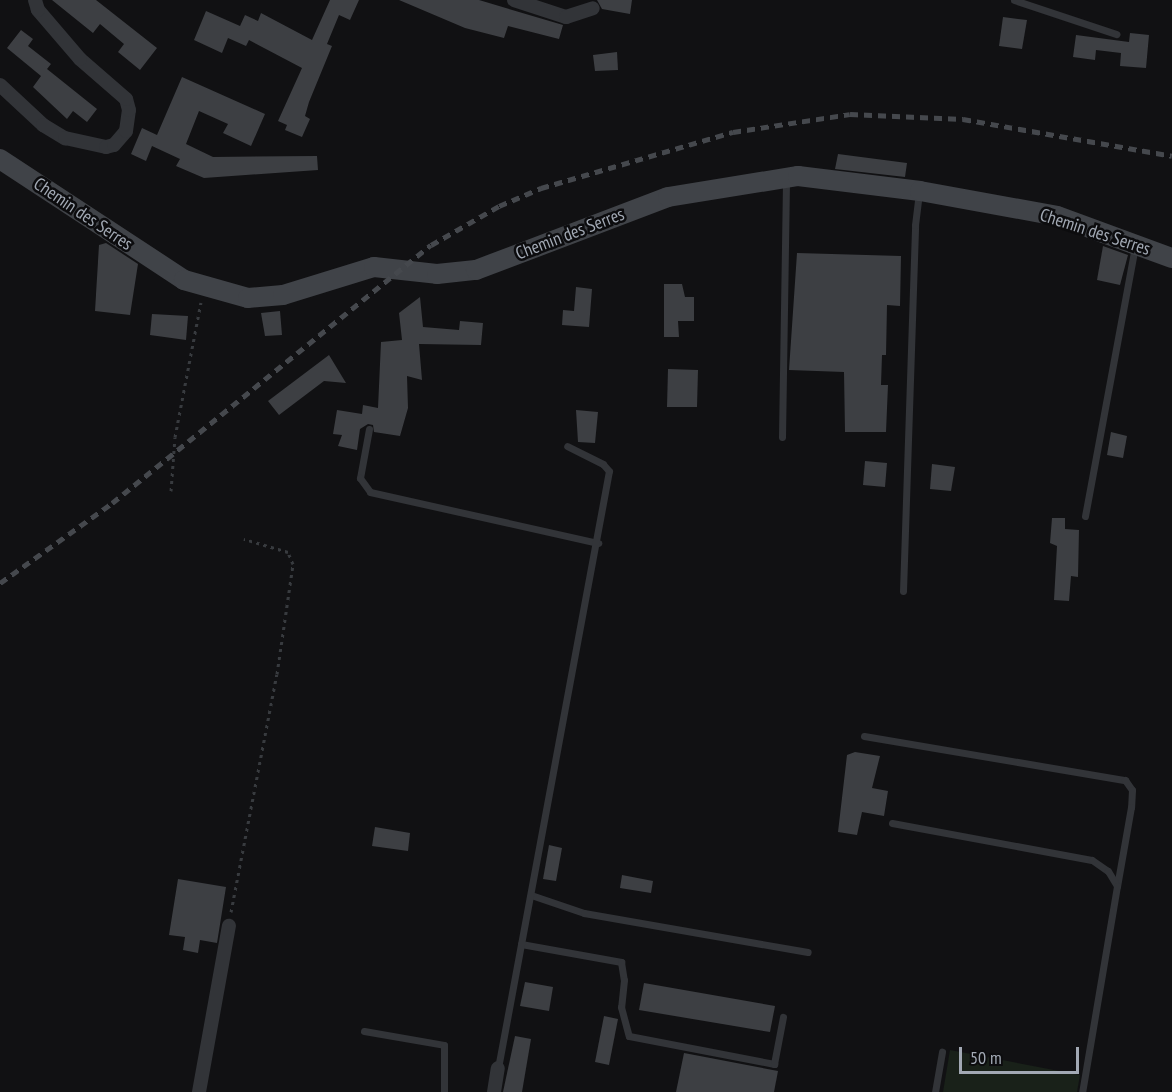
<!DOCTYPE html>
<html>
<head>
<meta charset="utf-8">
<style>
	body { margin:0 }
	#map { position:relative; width:1172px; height:1092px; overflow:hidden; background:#111113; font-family:"PT Sans Narrow",sans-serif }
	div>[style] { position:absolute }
	.green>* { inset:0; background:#192119 }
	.building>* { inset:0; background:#3d3f43 }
	.path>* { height:3px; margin-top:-1.5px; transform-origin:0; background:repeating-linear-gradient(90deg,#383b3f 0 3px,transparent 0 7.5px) }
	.lane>* { height:7px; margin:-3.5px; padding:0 3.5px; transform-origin:3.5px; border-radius:3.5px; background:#323438 }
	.street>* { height:14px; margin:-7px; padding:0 7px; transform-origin:7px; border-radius:7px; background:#323438 }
	.secondary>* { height:20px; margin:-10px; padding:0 10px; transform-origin:10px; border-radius:10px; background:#404348 }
	.rail>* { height:4.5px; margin-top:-2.25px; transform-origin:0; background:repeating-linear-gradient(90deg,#45484d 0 8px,transparent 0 14px) }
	span { translate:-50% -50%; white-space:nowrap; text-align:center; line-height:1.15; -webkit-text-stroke:5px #0c0c0e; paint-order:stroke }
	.street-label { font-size:18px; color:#a2a9b4 }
	.scale { position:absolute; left:959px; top:1047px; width:120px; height:27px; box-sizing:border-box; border:3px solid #a2a9b4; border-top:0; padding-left:8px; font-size:18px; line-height:21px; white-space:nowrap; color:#a2a9b4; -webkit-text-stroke:4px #0c0c0e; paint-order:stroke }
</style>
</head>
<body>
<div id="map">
	<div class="green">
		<i style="clip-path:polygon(950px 1050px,1080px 1075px,1077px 1092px,943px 1092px)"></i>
	</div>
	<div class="building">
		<i style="clip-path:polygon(52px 0,96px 0,157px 48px,140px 70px,118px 52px,124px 44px,100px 24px,93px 33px)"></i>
		<i style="clip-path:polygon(330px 0,359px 0,350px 20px,339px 15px,327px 44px,332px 46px,309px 102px,305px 116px,310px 119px,302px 137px,285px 130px,287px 125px,278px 121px,302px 68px,249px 40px,246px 46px,228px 38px,222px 53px,194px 40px,206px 11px,240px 26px,245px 15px,258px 21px,261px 13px,312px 40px)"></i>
		<i style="clip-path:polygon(399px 0,479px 0,563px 25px,559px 39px,508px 26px,504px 38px,465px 28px)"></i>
		<i style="clip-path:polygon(597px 0,632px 0,630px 14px,602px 9px)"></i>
		<i style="clip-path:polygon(1003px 17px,1027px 20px,1022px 49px,999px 46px)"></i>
		<i style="clip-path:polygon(21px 30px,33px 39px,28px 46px,51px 64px,47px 69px,97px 109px,87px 122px,73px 111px,67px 119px,33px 87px,41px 76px,7px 48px)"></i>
		<i style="clip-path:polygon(1130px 33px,1149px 35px,1146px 68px,1120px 66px,1121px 53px,1096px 50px,1095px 60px,1073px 57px,1076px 35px,1129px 42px)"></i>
		<i style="clip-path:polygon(617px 52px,618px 70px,595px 71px,593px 55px)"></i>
		<i style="clip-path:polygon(182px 77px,265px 114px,251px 146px,223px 133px,228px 124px,199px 111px,186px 144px,213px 157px,317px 156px,318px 170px,204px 178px,176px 166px,180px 159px,152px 146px,146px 161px,131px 154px,142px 128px,157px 135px)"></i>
		<i style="clip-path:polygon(838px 154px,907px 163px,905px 177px,835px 169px)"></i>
		<i style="clip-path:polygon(106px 243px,138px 264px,130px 315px,95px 311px,99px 245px)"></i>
		<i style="clip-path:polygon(1103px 246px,1128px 255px,1120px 285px,1097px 280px)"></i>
		<i style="clip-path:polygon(797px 253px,901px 256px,900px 306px,887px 305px,886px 355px,882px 355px,881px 385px,888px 385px,886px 432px,845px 432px,844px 372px,789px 370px)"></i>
		<i style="clip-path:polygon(664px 284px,682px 284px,685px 297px,694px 297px,694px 321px,678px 321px,679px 337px,664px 337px)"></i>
		<i style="clip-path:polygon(576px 287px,592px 289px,589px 327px,562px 325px,563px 310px,574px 311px)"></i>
		<i style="clip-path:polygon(420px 297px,423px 327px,459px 330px,460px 321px,483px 323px,481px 345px,419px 344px,422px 380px,407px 376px,408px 408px,400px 436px,374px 432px,373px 425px,368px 424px,360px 429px,357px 450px,338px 446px,342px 435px,333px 434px,337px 410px,362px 414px,363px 405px,378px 408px,381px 342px,402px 340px,399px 313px)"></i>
		<i style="clip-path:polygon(280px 311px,282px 335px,265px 336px,261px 313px)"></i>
		<i style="clip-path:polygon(152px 314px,188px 316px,186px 340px,150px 335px)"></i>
		<i style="clip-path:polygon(329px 355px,346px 383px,324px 381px,279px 415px,268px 401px)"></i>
		<i style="clip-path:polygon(668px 369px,698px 370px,697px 407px,667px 407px)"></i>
		<i style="clip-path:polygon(576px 410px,598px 412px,595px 443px,578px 442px)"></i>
		<i style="clip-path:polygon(1111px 432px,1127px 436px,1123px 458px,1107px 455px)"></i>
		<i style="clip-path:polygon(865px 461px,887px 463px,885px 487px,863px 485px)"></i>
		<i style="clip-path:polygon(932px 464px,955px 467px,951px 491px,930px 489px)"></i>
		<i style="clip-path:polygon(1052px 518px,1065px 518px,1065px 529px,1079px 530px,1078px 577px,1071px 576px,1069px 601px,1054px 600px,1057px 546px,1050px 543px)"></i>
		<i style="clip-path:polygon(855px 752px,880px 756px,872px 788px,888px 791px,884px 816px,862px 812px,857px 835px,838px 832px,847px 755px)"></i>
		<i style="clip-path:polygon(375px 827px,410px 833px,408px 851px,372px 846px)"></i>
		<i style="clip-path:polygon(549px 845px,562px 848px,556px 881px,543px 879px)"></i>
		<i style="clip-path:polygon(622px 875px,653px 881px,651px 893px,620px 888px)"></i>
		<i style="clip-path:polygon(178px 879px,226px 887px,217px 943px,200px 940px,198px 953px,183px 950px,185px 937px,169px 935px)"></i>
		<i style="clip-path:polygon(525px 982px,553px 987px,549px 1011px,520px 1006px)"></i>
		<i style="clip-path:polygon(644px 983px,775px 1006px,770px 1032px,639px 1010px)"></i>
		<i style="clip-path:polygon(604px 1016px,618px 1019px,609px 1065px,595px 1062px)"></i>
		<i style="clip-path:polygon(515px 1036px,531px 1039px,522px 1092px,503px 1092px)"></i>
		<i style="clip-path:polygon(684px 1053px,778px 1071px,774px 1092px,676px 1092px)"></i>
	</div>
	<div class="path">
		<i style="left:171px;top:491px;width:54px;rotate:-85.8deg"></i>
		<i style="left:175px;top:437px;width:137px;rotate:-79.1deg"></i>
		<i style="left:231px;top:912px;width:242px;rotate:-79.1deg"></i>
		<i style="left:277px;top:674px;width:111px;rotate:-81.7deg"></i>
		<i style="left:293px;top:564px;width:13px;rotate:-113deg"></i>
		<i style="left:288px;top:552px;width:46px;rotate:-163.5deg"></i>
	</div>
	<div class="lane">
		<i style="left:1014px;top:0;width:108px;rotate:18.4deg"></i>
		<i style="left:369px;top:429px;width:50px;rotate:100.4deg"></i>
		<i style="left:360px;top:478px;width:17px;rotate:54deg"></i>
		<i style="left:370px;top:492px;width:234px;rotate:12.6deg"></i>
		<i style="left:782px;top:437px;width:257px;rotate:-89.1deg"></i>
		<i style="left:1085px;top:516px;width:275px;rotate:-79.5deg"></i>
		<i style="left:903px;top:591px;width:366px;rotate:-88.1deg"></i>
		<i style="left:915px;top:225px;width:31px;rotate:-83deg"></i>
		<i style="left:864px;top:736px;width:265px;rotate:9.6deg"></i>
		<i style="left:1125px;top:780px;width:12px;rotate:55deg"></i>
		<i style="left:1132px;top:790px;width:17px;rotate:93deg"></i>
		<i style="left:1131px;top:807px;width:80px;rotate:100deg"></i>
		<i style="left:892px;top:823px;width:203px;rotate:10.5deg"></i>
		<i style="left:1092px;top:860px;width:19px;rotate:35deg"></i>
		<i style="left:1108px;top:871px;width:17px;rotate:59deg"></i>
		<i style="left:1117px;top:886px;width:209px;rotate:99.6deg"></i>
		<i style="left:531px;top:895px;width:56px;rotate:18.8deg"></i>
		<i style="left:584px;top:913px;width:227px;rotate:9.9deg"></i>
		<i style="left:521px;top:944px;width:102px;rotate:10.2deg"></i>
		<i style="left:621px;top:962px;width:18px;rotate:81deg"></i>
		<i style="left:624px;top:980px;width:27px;rotate:96deg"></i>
		<i style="left:621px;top:1007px;width:30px;rotate:75deg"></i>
		<i style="left:629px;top:1036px;width:148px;rotate:10.9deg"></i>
		<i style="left:774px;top:1064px;width:48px;rotate:-79.2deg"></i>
		<i style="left:364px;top:1031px;width:81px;rotate:9.9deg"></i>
		<i style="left:444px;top:1045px;width:47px;rotate:90deg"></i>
		<i style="left:498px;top:1068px;width:607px;rotate:-79.47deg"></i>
		<i style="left:609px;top:471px;width:9px;rotate:-131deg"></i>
		<i style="left:603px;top:464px;width:40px;rotate:-153.4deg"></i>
		<i style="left:935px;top:1092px;width:41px;rotate:-80.1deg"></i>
	</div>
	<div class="street">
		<i style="left:514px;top:0;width:55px;rotate:18.1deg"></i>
		<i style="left:566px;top:17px;width:28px;rotate:-18deg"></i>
		<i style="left:0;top:85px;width:59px;rotate:42.9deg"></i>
		<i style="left:43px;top:125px;width:26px;rotate:31deg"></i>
		<i style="left:65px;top:138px;width:42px;rotate:12.4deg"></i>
		<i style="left:106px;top:147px;width:8px;rotate:-14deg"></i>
		<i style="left:114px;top:145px;width:18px;rotate:-49deg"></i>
		<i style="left:126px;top:131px;width:21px;rotate:-82deg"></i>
		<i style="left:129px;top:110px;width:11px;rotate:-105deg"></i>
		<i style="left:126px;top:99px;width:61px;rotate:-139deg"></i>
		<i style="left:80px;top:59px;width:65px;rotate:-130.6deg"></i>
		<i style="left:38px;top:10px;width:10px;rotate:-107deg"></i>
		<i style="left:199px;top:1092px;width:169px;rotate:-79.8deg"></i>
		<i style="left:494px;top:1092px;width:24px;rotate:-81deg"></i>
	</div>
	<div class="secondary">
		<i style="left:0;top:159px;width:220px;rotate:33.3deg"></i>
		<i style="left:184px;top:280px;width:66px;rotate:15.7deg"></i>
		<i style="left:248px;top:298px;width:35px;rotate:-5deg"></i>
		<i style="left:283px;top:295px;width:95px;rotate:-17.1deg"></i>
		<i style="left:374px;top:267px;width:63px;rotate:6.3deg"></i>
		<i style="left:437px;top:274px;width:39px;rotate:-6deg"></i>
		<i style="left:476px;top:270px;width:205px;rotate:-20.8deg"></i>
		<i style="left:668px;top:197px;width:132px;rotate:-9.2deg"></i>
		<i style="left:798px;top:176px;width:123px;rotate:7deg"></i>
		<i style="left:920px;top:191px;width:139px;rotate:10.3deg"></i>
		<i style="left:1057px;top:216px;width:122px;rotate:20.1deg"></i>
	</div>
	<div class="rail">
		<i style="left:0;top:583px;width:138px;rotate:-35.5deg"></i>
		<i style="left:112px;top:503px;width:410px;rotate:-39deg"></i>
		<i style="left:431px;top:245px;width:78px;rotate:-29.8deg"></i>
		<i style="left:499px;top:206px;width:46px;rotate:-23.2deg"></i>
		<i style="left:541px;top:188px;width:200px;rotate:-16.3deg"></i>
		<i style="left:733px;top:132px;width:118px;rotate:-8.7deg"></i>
		<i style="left:850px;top:114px;width:113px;rotate:2.5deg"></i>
		<i style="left:963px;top:119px;width:212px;rotate:10deg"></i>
	</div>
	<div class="street-label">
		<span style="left:83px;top:214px;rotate:34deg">Chemin des Serres</span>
		<span style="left:1095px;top:232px;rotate:18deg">Chemin des Serres</span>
		<span style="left:570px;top:234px;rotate:-21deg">Chemin des Serres</span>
	</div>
	<div class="scale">50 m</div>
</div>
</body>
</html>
